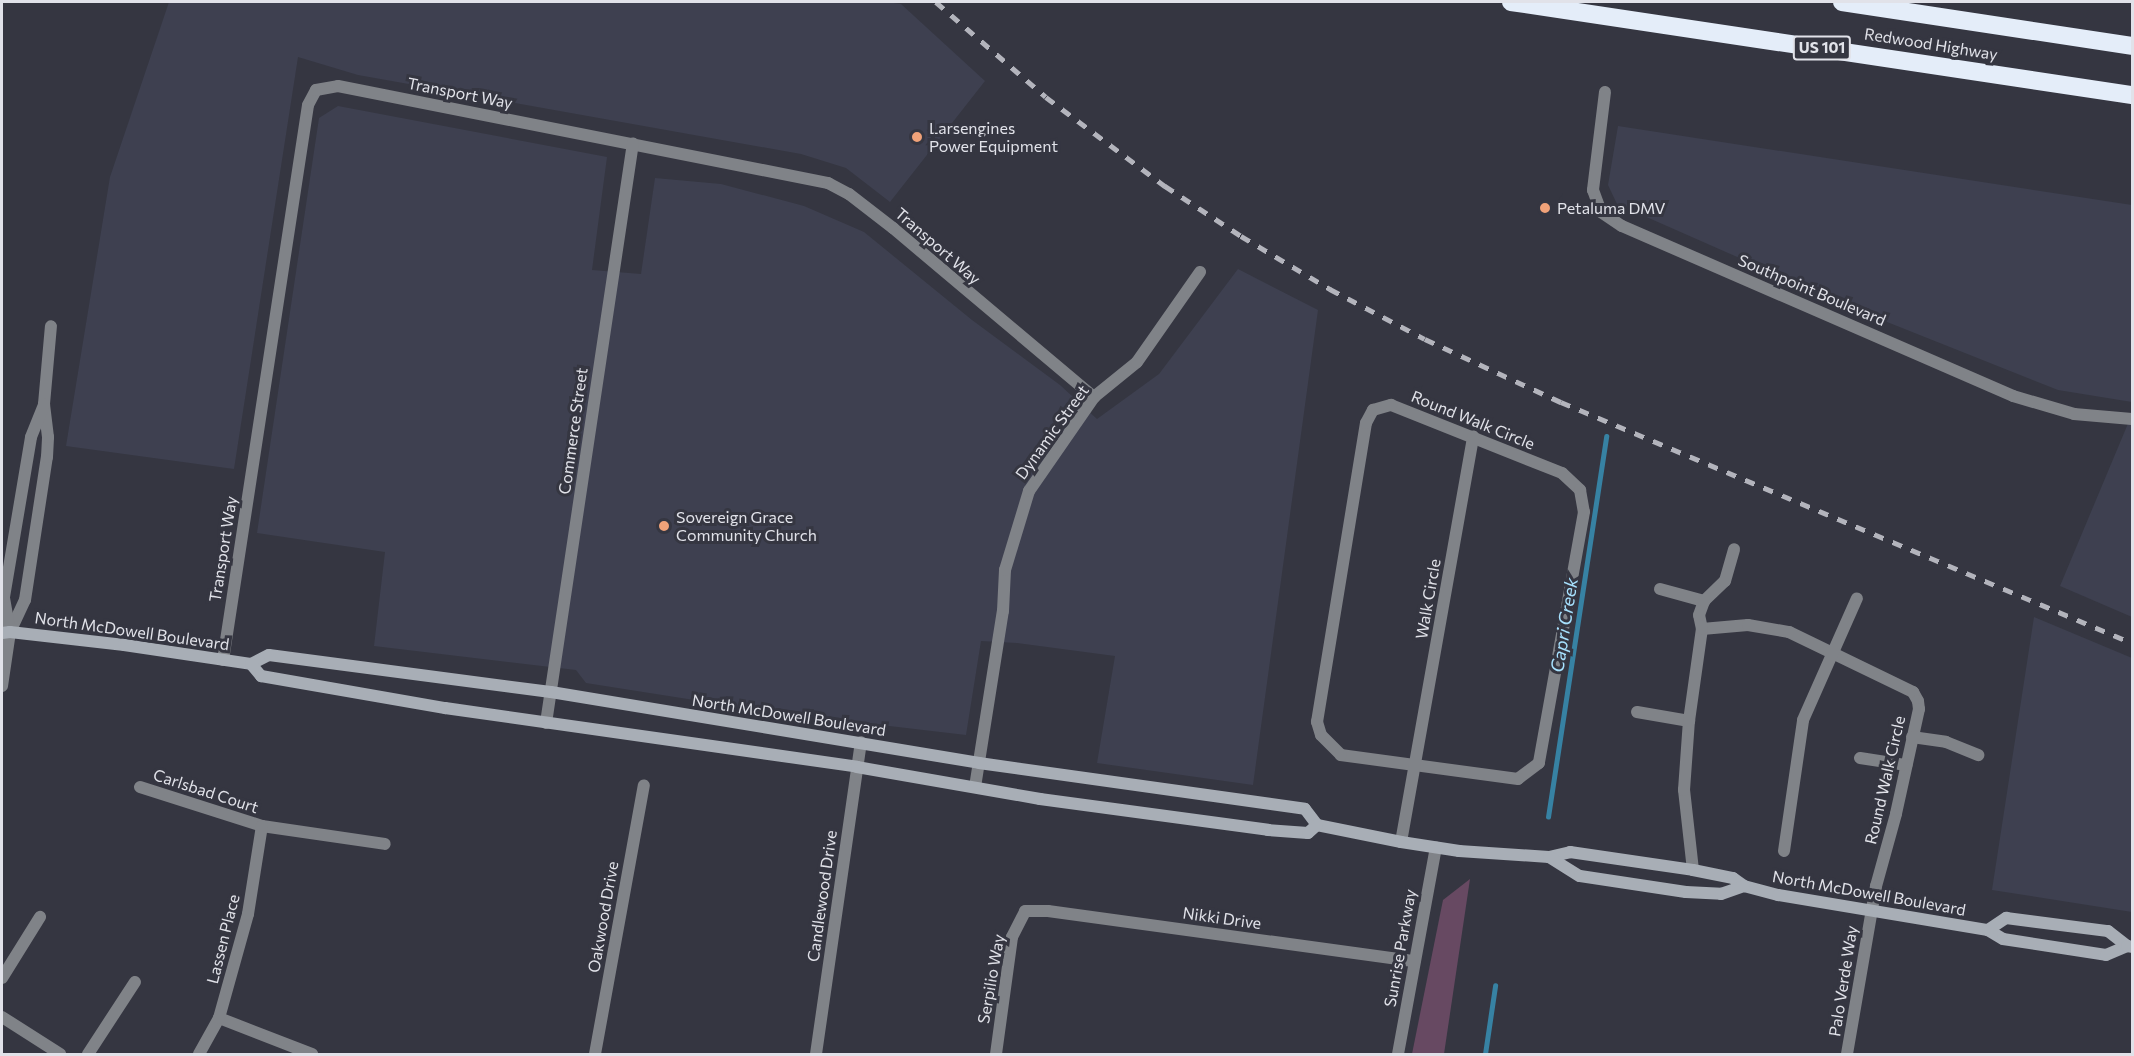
<!DOCTYPE html>
<html>
<head>
<meta charset="utf-8">
<style>
	body { margin:0 }
	#map { position:relative; width:2134px; height:1056px; overflow:hidden; background:#353641; font-family:Commissioner,sans-serif }
	div>[style] { position:absolute }
	.built>* { inset:0; background:#3e4050 }
	.green>* { inset:0; background:#674962 }
	.stream>* { height:4.5px; margin:-2.25px; padding:0 2.25px; transform-origin:2.25px; border-radius:2.25px; background:#3782a3 }
	.minor>* { height:12px; margin:-6px; padding:0 6px; transform-origin:6px; border-radius:6px; background:#808388 }
	.tertiary>* { height:12px; margin:-6px; padding:0 6px; transform-origin:6px; border-radius:6px; background:#808388 }
	.secondary>* { height:12px; margin:-6px; padding:0 6px; transform-origin:6px; border-radius:6px; background:#a8aeb6 }
	.motorway>* { height:18px; margin:-9px; padding:0 9px; transform-origin:9px; border-radius:9px; background:#e4edf9 }
	.rail>* { height:4.5px; margin-top:-2.25px; transform-origin:0; background:repeating-linear-gradient(90deg,#b3b4bc 0 10px,transparent 0 20px) }
	.dots>* { width:16px; height:16px; translate:-50% -50%; box-sizing:border-box; border:3px solid #353641; border-radius:50% }
	span { translate:-50% -50%; white-space:nowrap; text-align:center; line-height:1.15; -webkit-text-stroke:6px #353641; paint-order:stroke }
	.shield-label span { padding:2px 4px; background:#353641; border:2px solid; border-radius:4px; -webkit-text-stroke-width:0 }
	.shield-label { font-size:15px; color:#e1e2e9; font-weight:700 }
	.street-label { font-size:16px; color:#e1e2e9 }
	.poi-label { font-size:16px; color:#e1e2e9 }
	.left { translate:0 -50%; text-align:left }
	.water-label { font-size:18px; color:#a7e1fe; font-style:italic }
	.frame { position:absolute; inset:0; border:3px solid #e1e2e9; pointer-events:none }
</style>
</head>
<body>
<div id="map">
	<div class="built">
		<i style="clip-path:polygon(169px 2px,886px 2px,901px 4px,985px 81px,890px 202px,846px 168px,801px 154px,358px 75px,298px 57px,234px 469px,66px 446px,110px 177px)"></i>
		<i style="clip-path:polygon(338px 106px,607px 157px,592px 270px,641px 274px,655px 178px,721px 184px,804px 206px,864px 232px,972px 320px,1060px 385px,1097px 419px,1159px 374px,1238px 269px,1318px 310px,1253px 785px,1097px 763px,1115px 656px,1017px 643px,981px 641px,966px 735px,770px 712px,586px 683px,576px 670px,374px 646px,385px 552px,257px 533px,319px 118px)"></i>
		<i style="clip-path:polygon(1618px 126px,2132px 205px,2132px 402px,2058px 390px,1862px 312px,1617px 204px,1608px 185px)"></i>
		<i style="clip-path:polygon(2132px 414px,2132px 617px,2060px 586px)"></i>
		<i style="clip-path:polygon(2034px 617px,2132px 658px,2132px 912px,1992px 890px)"></i>
	</div>
	<div class="green">
		<i style="clip-path:polygon(1470px 879px,1444px 1054px,1412px 1054px,1443px 900px)"></i>
	</div>
	<div class="stream">
		<i style="left:1548px;top:817px;width:385px;rotate:-81.3deg"></i>
		<i style="left:1485px;top:1054px;width:69px;rotate:-81.6deg"></i>
	</div>
	<div class="minor">
		<i style="left:1605px;top:92px;width:99px;rotate:97deg"></i>
		<i style="left:1593px;top:190px;width:23px;rotate:70deg"></i>
		<i style="left:1601px;top:212px;width:25px;rotate:34deg"></i>
		<i style="left:1622px;top:226px;width:426px;rotate:23.5deg"></i>
		<i style="left:2013px;top:396px;width:64px;rotate:16.4deg"></i>
		<i style="left:2074px;top:414px;width:58px;rotate:4.9deg"></i>
		<i style="left:1391px;top:405px;width:184px;rotate:21.7deg"></i>
		<i style="left:1562px;top:473px;width:25px;rotate:43deg"></i>
		<i style="left:1580px;top:490px;width:22px;rotate:80deg"></i>
		<i style="left:1584px;top:512px;width:255px;rotate:100.2deg"></i>
		<i style="left:1539px;top:763px;width:26px;rotate:143deg"></i>
		<i style="left:1518px;top:779px;width:179px;rotate:-172.3deg"></i>
		<i style="left:1341px;top:755px;width:28px;rotate:-135deg"></i>
		<i style="left:1321px;top:735px;width:14px;rotate:-107deg"></i>
		<i style="left:1317px;top:722px;width:303px;rotate:-80.7deg"></i>
		<i style="left:1366px;top:423px;width:15px;rotate:-62deg"></i>
		<i style="left:1373px;top:410px;width:19px;rotate:-16deg"></i>
		<i style="left:1660px;top:589px;width:46px;rotate:15.3deg"></i>
		<i style="left:1702px;top:629px;width:46px;rotate:-5deg"></i>
		<i style="left:1748px;top:625px;width:42px;rotate:9.7deg"></i>
		<i style="left:1789px;top:632px;width:138px;rotate:25.8deg"></i>
		<i style="left:1913px;top:692px;width:10px;rotate:61deg"></i>
		<i style="left:1918px;top:701px;width:8px;rotate:83deg"></i>
		<i style="left:1919px;top:709px;width:107px;rotate:102.4deg"></i>
		<i style="left:1896px;top:814px;width:75px;rotate:105.5deg"></i>
		<i style="left:1876px;top:886px;width:170px;rotate:99.8deg"></i>
		<i style="left:223px;top:660px;width:561px;rotate:-81.29deg"></i>
		<i style="left:308px;top:105px;width:17px;rotate:-62deg"></i>
		<i style="left:316px;top:90px;width:22px;rotate:-10deg"></i>
		<i style="left:338px;top:86px;width:500px;rotate:11.2deg"></i>
		<i style="left:828px;top:183px;width:24px;rotate:28deg"></i>
		<i style="left:849px;top:194px;width:56px;rotate:37.7deg"></i>
		<i style="left:893px;top:228px;width:263px;rotate:40.1deg"></i>
		<i style="left:1637px;top:712px;width:53px;rotate:9.8deg"></i>
		<i style="left:546px;top:723px;width:586px;rotate:-81.47deg"></i>
		<i style="left:1912px;top:737px;width:34px;rotate:8deg"></i>
		<i style="left:1946px;top:742px;width:35px;rotate:22deg"></i>
		<i style="left:1860px;top:758px;width:47px;rotate:8.7deg"></i>
		<i style="left:140px;top:787px;width:128px;rotate:17.7deg"></i>
		<i style="left:262px;top:826px;width:124px;rotate:8.3deg"></i>
		<i style="left:975px;top:787px;width:178px;rotate:-81deg"></i>
		<i style="left:1003px;top:611px;width:41px;rotate:-87.2deg"></i>
		<i style="left:1005px;top:570px;width:83px;rotate:-73.1deg"></i>
		<i style="left:1029px;top:491px;width:114px;rotate:-55.3deg"></i>
		<i style="left:1094px;top:397px;width:55px;rotate:-39.1deg"></i>
		<i style="left:1137px;top:362px;width:110px;rotate:-55deg"></i>
		<i style="left:1401px;top:842px;width:412px;rotate:-79.9deg"></i>
		<i style="left:1784px;top:851px;width:132px;rotate:-81.7deg"></i>
		<i style="left:1803px;top:720px;width:133px;rotate:-66.1deg"></i>
		<i style="left:1693px;top:870px;width:81px;rotate:-96.4deg"></i>
		<i style="left:1684px;top:790px;width:69px;rotate:-85.9deg"></i>
		<i style="left:1689px;top:721px;width:93px;rotate:-82deg"></i>
		<i style="left:1702px;top:629px;width:14px;rotate:-102deg"></i>
		<i style="left:1699px;top:615px;width:15px;rotate:-70deg"></i>
		<i style="left:1704px;top:601px;width:29px;rotate:-44deg"></i>
		<i style="left:1725px;top:581px;width:33px;rotate:-74deg"></i>
		<i style="left:2px;top:978px;width:72px;rotate:-58.1deg"></i>
		<i style="left:2px;top:1017px;width:69px;rotate:32.5deg"></i>
		<i style="left:219px;top:1018px;width:100px;rotate:21.2deg"></i>
		<i style="left:88px;top:1054px;width:86px;rotate:-56.9deg"></i>
		<i style="left:199px;top:1054px;width:41px;rotate:-60.9deg"></i>
		<i style="left:219px;top:1018px;width:108px;rotate:-74.4deg"></i>
		<i style="left:248px;top:914px;width:89px;rotate:-81deg"></i>
		<i style="left:595px;top:1054px;width:273px;rotate:-79.7deg"></i>
		<i style="left:816px;top:1054px;width:315px;rotate:-81.8deg"></i>
		<i style="left:996px;top:1054px;width:118px;rotate:-82.2deg"></i>
		<i style="left:1012px;top:937px;width:29px;rotate:-63deg"></i>
		<i style="left:1025px;top:911px;width:23px"></i>
		<i style="left:1048px;top:911px;width:370px;rotate:7.8deg"></i>
		<i style="left:1398px;top:1054px;width:210px;rotate:-79.6deg"></i>
	</div>
	<div class="tertiary">
		<i style="left:10px;top:632px;width:35px;rotate:-65deg"></i>
		<i style="left:25px;top:600px;width:145px;rotate:-81.3deg"></i>
		<i style="left:47px;top:457px;width:20px;rotate:-87deg"></i>
		<i style="left:48px;top:437px;width:33px;rotate:-97deg"></i>
		<i style="left:44px;top:404px;width:78px;rotate:-84.9deg"></i>
		<i style="left:2px;top:686px;width:55px;rotate:-81.6deg"></i>
		<i style="left:10px;top:632px;width:36px;rotate:-100deg"></i>
		<i style="left:4px;top:597px;width:162px;rotate:-80.4deg"></i>
		<i style="left:31px;top:437px;width:35px;rotate:-68deg"></i>
	</div>
	<div class="secondary">
		<i style="left:2px;top:633px;width:8px;rotate:-7deg"></i>
		<i style="left:10px;top:632px;width:115px;rotate:6.5deg"></i>
		<i style="left:124px;top:645px;width:128px;rotate:8.5deg"></i>
		<i style="left:251px;top:664px;width:20px;rotate:-27deg"></i>
		<i style="left:269px;top:655px;width:284px;rotate:7.5deg"></i>
		<i style="left:551px;top:692px;width:434px;rotate:9.4deg"></i>
		<i style="left:979px;top:763px;width:329px;rotate:8deg"></i>
		<i style="left:1305px;top:809px;width:20px;rotate:53deg"></i>
		<i style="left:1317px;top:825px;width:86px;rotate:11.4deg"></i>
		<i style="left:1401px;top:842px;width:59px;rotate:8.8deg"></i>
		<i style="left:1459px;top:851px;width:90px;rotate:3.8deg"></i>
		<i style="left:1549px;top:857px;width:22px;rotate:-13deg"></i>
		<i style="left:1570px;top:852px;width:124px;rotate:8.3deg"></i>
		<i style="left:1693px;top:870px;width:41px;rotate:11.3deg"></i>
		<i style="left:1733px;top:878px;width:14px;rotate:36deg"></i>
		<i style="left:1744px;top:886px;width:35px;rotate:15deg"></i>
		<i style="left:1778px;top:895px;width:213px;rotate:9.5deg"></i>
		<i style="left:1988px;top:930px;width:17px;rotate:31deg"></i>
		<i style="left:2003px;top:939px;width:104px;rotate:8.8deg"></i>
		<i style="left:2106px;top:955px;width:23px;rotate:-23deg"></i>
		<i style="left:251px;top:664px;width:16px;rotate:50deg"></i>
		<i style="left:261px;top:676px;width:187px;rotate:9.9deg"></i>
		<i style="left:445px;top:708px;width:416px;rotate:8.1deg"></i>
		<i style="left:857px;top:767px;width:186px;rotate:9.9deg"></i>
		<i style="left:1040px;top:799px;width:230px;rotate:7.7deg"></i>
		<i style="left:1268px;top:830px;width:40px;rotate:4.3deg"></i>
		<i style="left:1308px;top:833px;width:12px;rotate:-42deg"></i>
		<i style="left:1549px;top:857px;width:36px;rotate:32deg"></i>
		<i style="left:1580px;top:876px;width:107px;rotate:8.6deg"></i>
		<i style="left:1686px;top:892px;width:35px;rotate:3deg"></i>
		<i style="left:1721px;top:894px;width:24px;rotate:-19deg"></i>
		<i style="left:1988px;top:930px;width:22px;rotate:-34deg"></i>
		<i style="left:2006px;top:918px;width:103px;rotate:7.3deg"></i>
		<i style="left:2108px;top:931px;width:24px;rotate:38deg"></i>
		<i style="left:2127px;top:946px;width:5px;rotate:11deg"></i>
	</div>
	<div class="motorway">
		<i style="left:1511px;top:2px;width:628px;rotate:8.52deg"></i>
		<i style="left:1842px;top:2px;width:293px;rotate:8.6deg"></i>
	</div>
	<div class="rail">
		<i style="left:936px;top:2px;width:145px;rotate:40.8deg"></i>
		<i style="left:1046px;top:97px;width:149px;rotate:36.8deg"></i>
		<i style="left:1165px;top:186px;width:91px;rotate:33.3deg"></i>
		<i style="left:1241px;top:236px;width:104px;rotate:30.8deg"></i>
		<i style="left:1330px;top:289px;width:107px;rotate:27.8deg"></i>
		<i style="left:1425px;top:339px;width:150px;rotate:24.9deg"></i>
		<i style="left:1561px;top:402px;width:620px;rotate:22.88deg"></i>
	</div>
	<div class="dots">
		<i style="left:917px;top:137px;background:#f0a279"></i>
		<i style="left:1545px;top:208px;background:#f0a279"></i>
		<i style="left:664px;top:526px;background:#f0a279"></i>
	</div>
	<div class="shield-label">
		<span style="left:1822px;top:48px">US 101</span>
	</div>
	<div class="street-label">
		<span style="left:1931px;top:44px;rotate:9deg">Redwood Highway</span>
		<span style="left:460px;top:93px;rotate:11deg">Transport Way</span>
		<span style="left:938px;top:246px;rotate:41deg">Transport Way</span>
		<span style="left:1812px;top:290px;rotate:23deg">Southpoint Boulevard</span>
		<span style="left:1473px;top:420px;rotate:22deg">Round Walk Circle</span>
		<span style="left:573px;top:431px;rotate:-82deg">Commerce Street</span>
		<span style="left:1052px;top:432px;rotate:-54deg">Dynamic Street</span>
		<span style="left:223px;top:549px;rotate:-81deg">Transport Way</span>
		<span style="left:1428px;top:599px;rotate:-80deg">Walk Circle</span>
		<span style="left:132px;top:631px;rotate:8deg">North McDowell Boulevard</span>
		<span style="left:789px;top:715px;rotate:9deg">North McDowell Boulevard</span>
		<span style="left:1885px;top:780px;rotate:-77deg">Round Walk Circle</span>
		<span style="left:206px;top:791px;rotate:18deg">Carlsbad Court</span>
		<span style="left:1869px;top:893px;rotate:10deg">North McDowell Boulevard</span>
		<span style="left:822px;top:896px;rotate:-82deg">Candlewood Drive</span>
		<span style="left:603px;top:917px;rotate:-80deg">Oakwood Drive</span>
		<span style="left:1222px;top:918px;rotate:8deg">Nikki Drive</span>
		<span style="left:223px;top:939px;rotate:-76deg">Lassen Place</span>
		<span style="left:1400px;top:948px;rotate:-80deg">Sunrise Parkway</span>
		<span style="left:991px;top:979px;rotate:-80deg">Serpilio Way</span>
		<span style="left:1843px;top:981px;rotate:-81deg">Palo Verde Way</span>
	</div>
	<div class="poi-label">
		<span class="left" style="left:929px;top:137px">Larsengines<br>Power Equipment</span>
		<span class="left" style="left:1557px;top:208px">Petaluma DMV</span>
		<span class="left" style="left:676px;top:526px">Sovereign Grace<br>Community Church</span>
	</div>
	<div class="water-label">
		<span style="left:1564px;top:625px;rotate:-81deg">Capri Creek</span>
	</div>
	<div class="frame"></div>
</div>
</body>
</html>
